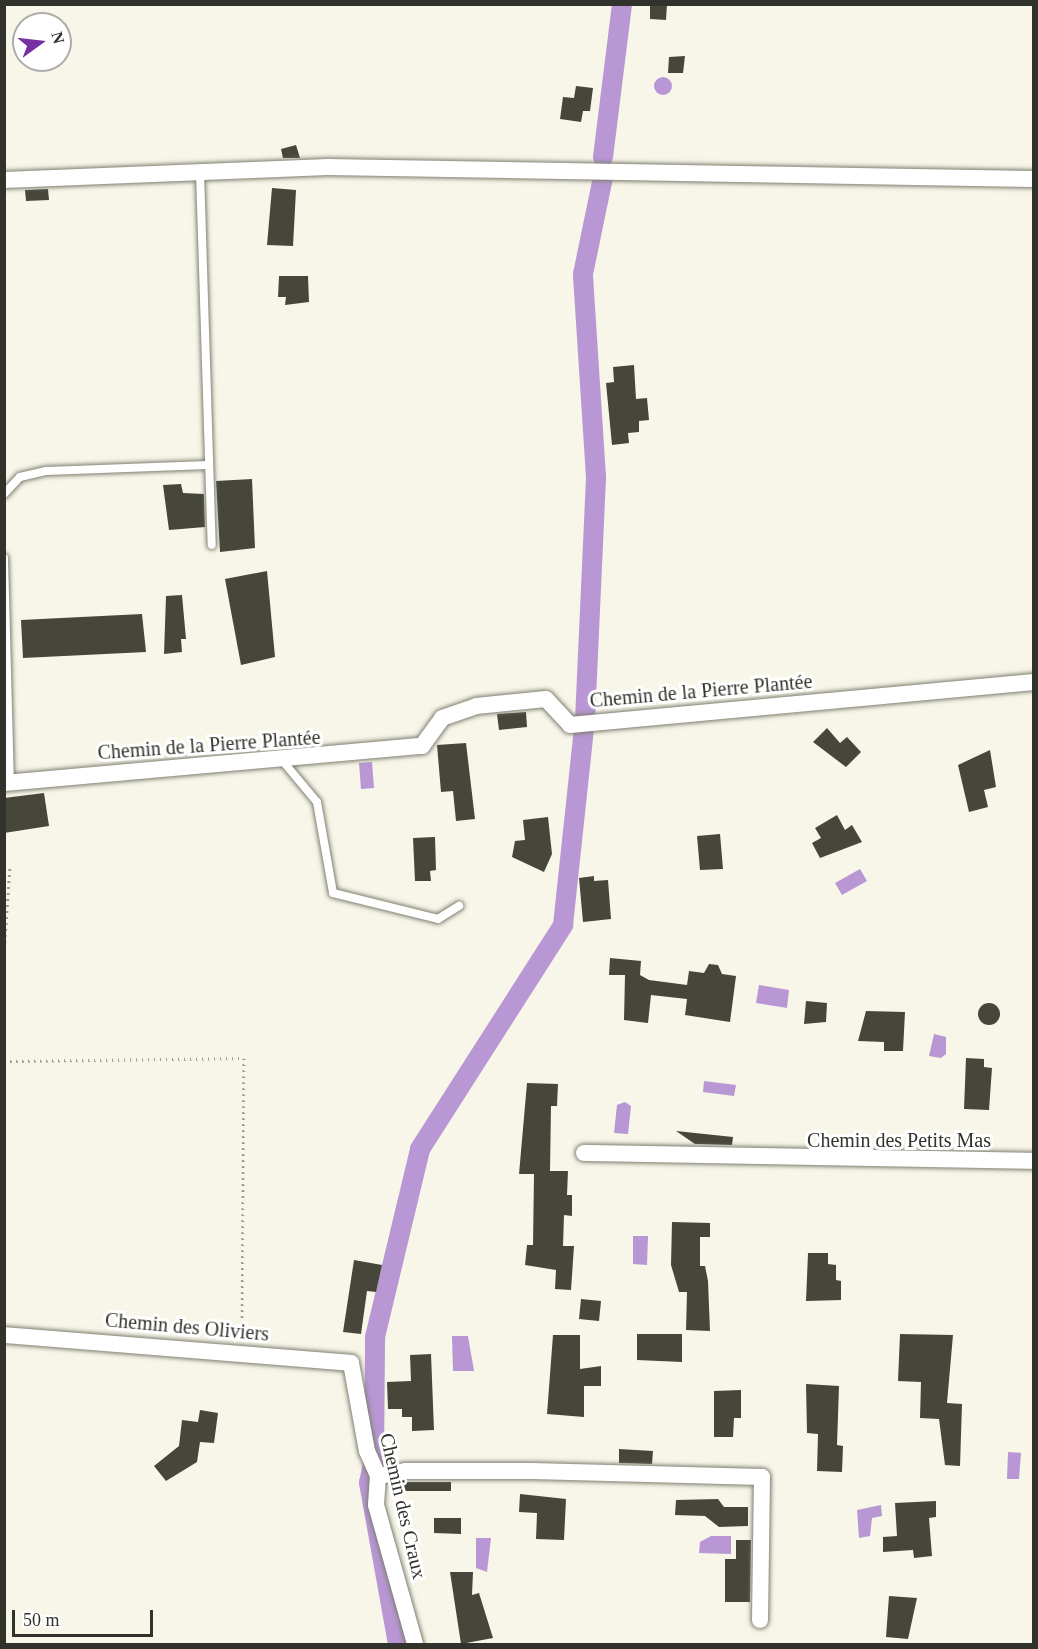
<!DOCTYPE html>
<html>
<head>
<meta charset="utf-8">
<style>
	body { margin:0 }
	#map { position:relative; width:1038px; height:1649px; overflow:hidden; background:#f7f6e8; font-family:Georgia,serif }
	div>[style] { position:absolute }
	.water>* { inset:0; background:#b897d4 }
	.round { border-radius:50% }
	.canal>* { height:20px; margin:-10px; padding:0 10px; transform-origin:10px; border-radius:10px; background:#b897d4 }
	.building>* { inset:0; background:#47463b }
	.path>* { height:3px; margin-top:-1.5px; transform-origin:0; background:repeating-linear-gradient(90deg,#9e9d93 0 1.5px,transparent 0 6px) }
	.roads { filter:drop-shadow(0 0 2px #7f7f72) drop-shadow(0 0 2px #7f7f72) }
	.lane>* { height:8px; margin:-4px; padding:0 4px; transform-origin:4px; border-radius:4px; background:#fff }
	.street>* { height:16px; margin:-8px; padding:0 8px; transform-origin:8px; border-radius:8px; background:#fff }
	span { translate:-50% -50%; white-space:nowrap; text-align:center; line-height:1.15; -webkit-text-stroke:6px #fff; paint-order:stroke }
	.street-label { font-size:20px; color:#32322d }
	.frame { position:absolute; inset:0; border:6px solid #32322d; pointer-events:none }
	.north { position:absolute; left:12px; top:12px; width:60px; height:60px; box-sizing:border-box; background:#fff; border:2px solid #adadab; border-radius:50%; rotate:75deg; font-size:16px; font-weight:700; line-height:24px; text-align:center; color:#32322d }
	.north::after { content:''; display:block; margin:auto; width:21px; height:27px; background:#7730a4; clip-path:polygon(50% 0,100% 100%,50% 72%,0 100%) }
	.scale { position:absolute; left:12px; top:1610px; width:141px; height:27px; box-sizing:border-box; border:3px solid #32322d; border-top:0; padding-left:8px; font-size:18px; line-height:21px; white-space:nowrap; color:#32322d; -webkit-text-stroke:4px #fff; paint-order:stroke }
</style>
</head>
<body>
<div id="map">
	<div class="water">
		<i class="round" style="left:654px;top:77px;width:18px;height:18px"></i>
		<i style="clip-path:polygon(372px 762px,374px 788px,361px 789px,359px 763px)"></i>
		<i style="clip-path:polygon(860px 869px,867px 881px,842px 895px,835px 883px)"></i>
		<i style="clip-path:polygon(759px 985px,789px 990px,787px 1008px,756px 1003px)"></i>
		<i style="clip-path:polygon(934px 1034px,946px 1037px,946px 1054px,941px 1058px,929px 1056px)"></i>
		<i style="clip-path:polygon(704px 1081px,736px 1085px,734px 1096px,703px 1092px)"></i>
		<i style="clip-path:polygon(625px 1102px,631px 1106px,628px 1134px,614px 1133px,617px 1105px)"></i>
		<i style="clip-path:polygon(633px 1236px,648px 1236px,647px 1265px,633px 1264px)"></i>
		<i style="clip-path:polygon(452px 1336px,468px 1336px,474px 1371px,453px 1371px)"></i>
		<i style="clip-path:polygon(1008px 1452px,1021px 1453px,1019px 1479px,1007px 1479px)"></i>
		<i style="clip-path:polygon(881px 1505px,882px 1516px,872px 1518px,870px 1536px,859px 1538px,857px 1510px)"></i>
		<i style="clip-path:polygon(711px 1536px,731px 1536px,731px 1554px,699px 1553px,700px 1542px)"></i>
		<i style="clip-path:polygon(476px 1538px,491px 1538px,487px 1572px,476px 1568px)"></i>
	</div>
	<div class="canal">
		<i style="left:603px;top:157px;width:154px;rotate:-82.9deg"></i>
		<i style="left:585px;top:720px;width:243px;rotate:-87.4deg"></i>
		<i style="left:596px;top:477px;width:203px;rotate:-93.7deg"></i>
		<i style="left:583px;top:274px;width:99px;rotate:-78.3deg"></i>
		<i style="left:398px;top:1644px;width:164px;rotate:-100.2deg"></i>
		<i style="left:369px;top:1483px;width:24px;rotate:-78deg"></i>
		<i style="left:374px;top:1460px;width:123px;rotate:-89.5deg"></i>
		<i style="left:375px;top:1337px;width:193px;rotate:-76.5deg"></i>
		<i style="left:420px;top:1149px;width:266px;rotate:-57.4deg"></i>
		<i style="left:563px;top:925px;width:196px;rotate:-83.9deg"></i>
	</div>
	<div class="building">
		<i style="clip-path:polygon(650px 4px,667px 4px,666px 20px,650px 19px)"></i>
		<i style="clip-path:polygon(685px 56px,683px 73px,668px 73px,669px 57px)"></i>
		<i style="clip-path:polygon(576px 86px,593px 88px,590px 111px,583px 111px,581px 122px,560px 119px,563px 97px,574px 98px)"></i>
		<i style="clip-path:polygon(296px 145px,300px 158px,283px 158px,281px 149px)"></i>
		<i style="clip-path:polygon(272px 188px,296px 190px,293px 246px,267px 245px)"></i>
		<i style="clip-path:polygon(48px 189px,49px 200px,26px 201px,25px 190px)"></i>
		<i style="clip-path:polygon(279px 276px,308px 276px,309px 302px,285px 305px,286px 297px,278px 297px)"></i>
		<i style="clip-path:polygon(634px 365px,636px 399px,647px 398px,649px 420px,639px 421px,639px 432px,628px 433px,629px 443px,612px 445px,606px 383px,614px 382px,613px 367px)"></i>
		<i style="clip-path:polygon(252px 479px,255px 548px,220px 552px,216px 481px)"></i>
		<i style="clip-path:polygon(181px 484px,183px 493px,204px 494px,205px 527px,169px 530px,163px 485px)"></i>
		<i style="clip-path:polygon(267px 571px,275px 657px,241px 665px,225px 579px)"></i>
		<i style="clip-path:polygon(182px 595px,186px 639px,181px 639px,182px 652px,164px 654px,166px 596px)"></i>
		<i style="clip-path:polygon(142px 614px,146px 652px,23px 658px,21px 620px)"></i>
		<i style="clip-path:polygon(526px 712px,527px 727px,499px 730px,497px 714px)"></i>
		<i style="clip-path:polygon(827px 728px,840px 743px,847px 737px,861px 752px,846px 767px,813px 742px)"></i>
		<i style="clip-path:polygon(466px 743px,475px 819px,456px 821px,453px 791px,441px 792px,437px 745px)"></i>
		<i style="clip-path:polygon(990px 750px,996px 787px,984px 790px,988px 807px,969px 812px,958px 765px)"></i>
		<i style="clip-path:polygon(44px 793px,49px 826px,4px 833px,4px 798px)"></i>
		<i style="clip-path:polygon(837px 815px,845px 830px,852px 825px,862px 842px,820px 858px,812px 843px,821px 838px,815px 828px)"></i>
		<i style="clip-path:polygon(548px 817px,552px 854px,544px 872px,512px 857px,515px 841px,525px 840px,523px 820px)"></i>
		<i style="clip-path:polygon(720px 834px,723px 869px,700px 870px,697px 836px)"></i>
		<i style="clip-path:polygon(435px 837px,436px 870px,430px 871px,431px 881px,415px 881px,413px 838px)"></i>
		<i style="clip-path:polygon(594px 876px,594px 881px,608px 880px,611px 919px,583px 922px,579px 878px)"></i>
		<i style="clip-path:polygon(610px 958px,641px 961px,640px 975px,649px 980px,687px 985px,689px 971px,704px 973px,709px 964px,718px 965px,722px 974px,736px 976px,730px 1022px,685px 1015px,687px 999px,651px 995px,648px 1023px,624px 1020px,625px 975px,609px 975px)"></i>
		<i style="clip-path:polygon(806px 1001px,827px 1003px,826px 1022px,804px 1024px)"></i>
		<i class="round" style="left:978px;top:1003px;width:22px;height:22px"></i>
		<i style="clip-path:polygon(866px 1011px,905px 1012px,903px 1051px,884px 1051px,884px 1042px,858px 1041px)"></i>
		<i style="clip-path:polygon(966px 1058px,984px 1059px,984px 1067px,992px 1068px,989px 1110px,964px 1109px)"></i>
		<i style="clip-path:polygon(527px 1083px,558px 1084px,557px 1106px,551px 1106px,550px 1171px,568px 1171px,567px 1195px,572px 1195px,572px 1216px,564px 1215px,563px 1246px,574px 1246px,571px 1290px,555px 1289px,556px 1270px,525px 1265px,527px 1245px,533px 1245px,534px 1174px,519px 1174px)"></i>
		<i style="clip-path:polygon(676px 1131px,733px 1137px,732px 1145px,695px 1144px)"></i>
		<i style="clip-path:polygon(672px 1222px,710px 1223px,710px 1237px,700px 1237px,700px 1266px,705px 1266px,708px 1281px,710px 1331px,686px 1330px,687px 1292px,679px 1292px,671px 1265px)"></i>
		<i style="clip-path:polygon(808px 1253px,828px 1253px,828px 1264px,836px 1265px,836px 1280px,841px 1281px,841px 1300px,806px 1301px)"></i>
		<i style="clip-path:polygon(354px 1260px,382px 1265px,376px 1292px,367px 1291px,361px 1334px,343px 1332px)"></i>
		<i style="clip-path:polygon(581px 1299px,601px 1301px,599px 1321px,579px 1319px)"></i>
		<i style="clip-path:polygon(637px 1334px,682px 1334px,682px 1362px,637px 1360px)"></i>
		<i style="clip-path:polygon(900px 1334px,953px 1335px,947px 1403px,962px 1404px,960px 1466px,945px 1465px,939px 1419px,920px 1418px,921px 1382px,898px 1381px)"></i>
		<i style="clip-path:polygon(553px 1335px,580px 1335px,580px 1369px,601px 1366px,601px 1386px,584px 1386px,584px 1417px,547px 1414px)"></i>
		<i style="clip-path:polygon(431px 1354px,434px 1430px,412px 1431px,412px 1417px,402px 1417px,402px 1409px,388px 1409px,387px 1382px,411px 1381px,410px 1355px)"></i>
		<i style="clip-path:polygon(806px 1384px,839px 1386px,837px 1445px,843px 1446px,842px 1472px,817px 1471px,818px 1434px,807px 1433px)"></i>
		<i style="clip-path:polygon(741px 1390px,741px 1418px,734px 1418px,733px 1437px,714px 1437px,714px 1391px)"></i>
		<i style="clip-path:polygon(200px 1410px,218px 1413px,214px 1443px,200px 1442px,197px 1462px,166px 1481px,154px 1466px,179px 1446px,182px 1420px,198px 1422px)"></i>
		<i style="clip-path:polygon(619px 1449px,653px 1451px,652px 1464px,619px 1463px)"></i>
		<i style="clip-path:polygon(406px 1482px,451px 1482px,451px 1491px,391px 1491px,391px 1484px)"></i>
		<i style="clip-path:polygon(520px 1494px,566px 1499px,564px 1540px,536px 1539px,537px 1513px,519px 1512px)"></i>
		<i style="clip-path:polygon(718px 1499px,724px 1507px,748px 1507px,748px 1526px,719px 1527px,705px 1516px,675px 1515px,676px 1500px)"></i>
		<i style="clip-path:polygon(936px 1501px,936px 1517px,929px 1518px,932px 1556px,914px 1558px,913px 1550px,883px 1552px,883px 1537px,897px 1536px,895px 1503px)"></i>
		<i style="clip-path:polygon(434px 1518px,461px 1518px,461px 1534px,434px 1533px)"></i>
		<i style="clip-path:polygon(736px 1540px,751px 1540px,750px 1602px,725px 1602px,725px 1559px,736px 1559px)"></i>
		<i style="clip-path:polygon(450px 1572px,473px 1572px,472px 1595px,479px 1593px,493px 1638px,461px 1644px)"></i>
		<i style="clip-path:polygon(889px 1596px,917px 1598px,908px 1639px,886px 1637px)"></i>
	</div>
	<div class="path">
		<i style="left:4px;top:954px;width:87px;rotate:-86.1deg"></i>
		<i style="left:4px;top:1061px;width:240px;rotate:-0.7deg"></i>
		<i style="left:244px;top:1058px;width:281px;rotate:90.4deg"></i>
	</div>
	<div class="roads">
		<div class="lane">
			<i style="left:200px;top:172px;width:373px;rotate:88.2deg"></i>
			<i style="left:4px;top:494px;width:23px;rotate:-47deg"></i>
			<i style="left:20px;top:477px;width:27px;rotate:-13deg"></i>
			<i style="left:46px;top:471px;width:162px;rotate:-2.1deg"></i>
			<i style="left:4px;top:558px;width:224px;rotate:88.5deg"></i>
			<i style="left:281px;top:759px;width:56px;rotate:50.1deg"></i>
			<i style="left:317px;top:802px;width:92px;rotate:80deg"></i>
			<i style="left:333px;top:893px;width:108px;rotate:13.9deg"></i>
			<i style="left:438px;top:919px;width:25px;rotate:-32deg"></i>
		</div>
		<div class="street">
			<i style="left:4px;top:180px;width:324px;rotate:-2.3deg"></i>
			<i style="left:328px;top:167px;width:706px;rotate:0.97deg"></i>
			<i style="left:4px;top:783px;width:420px;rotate:-5.1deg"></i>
			<i style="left:422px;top:746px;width:34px;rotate:-54deg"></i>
			<i style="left:442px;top:718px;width:36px;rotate:-19deg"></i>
			<i style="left:476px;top:706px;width:70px;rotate:-5.7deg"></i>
			<i style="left:546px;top:699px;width:35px;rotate:47deg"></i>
			<i style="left:570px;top:725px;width:466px;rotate:-5.3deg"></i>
			<i style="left:584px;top:1153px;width:450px;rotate:1deg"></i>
			<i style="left:4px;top:1335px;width:348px;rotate:4.6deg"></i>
			<i style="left:351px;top:1363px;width:89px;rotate:79.7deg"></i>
			<i style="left:367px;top:1451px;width:27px;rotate:66deg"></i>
			<i style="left:378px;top:1476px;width:29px;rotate:94deg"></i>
			<i style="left:376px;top:1505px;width:144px;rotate:74.3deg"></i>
			<i style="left:378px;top:1476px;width:27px;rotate:-10deg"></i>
			<i style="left:405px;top:1471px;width:127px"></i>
			<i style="left:532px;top:1471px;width:230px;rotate:1.5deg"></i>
			<i style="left:762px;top:1477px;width:143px;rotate:90.8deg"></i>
		</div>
	</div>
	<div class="street-label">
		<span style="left:701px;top:691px;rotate:-5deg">Chemin de la Pierre Plantée</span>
		<span style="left:209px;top:745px;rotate:-4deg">Chemin de la Pierre Plantée</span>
		<span style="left:899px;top:1140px">Chemin des Petits Mas</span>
		<span style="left:187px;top:1327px;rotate:5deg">Chemin des Oliviers</span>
		<span style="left:403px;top:1506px;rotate:77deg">Chemin des Craux</span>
	</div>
	<div class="frame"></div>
	<div class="north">N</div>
	<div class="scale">50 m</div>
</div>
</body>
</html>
